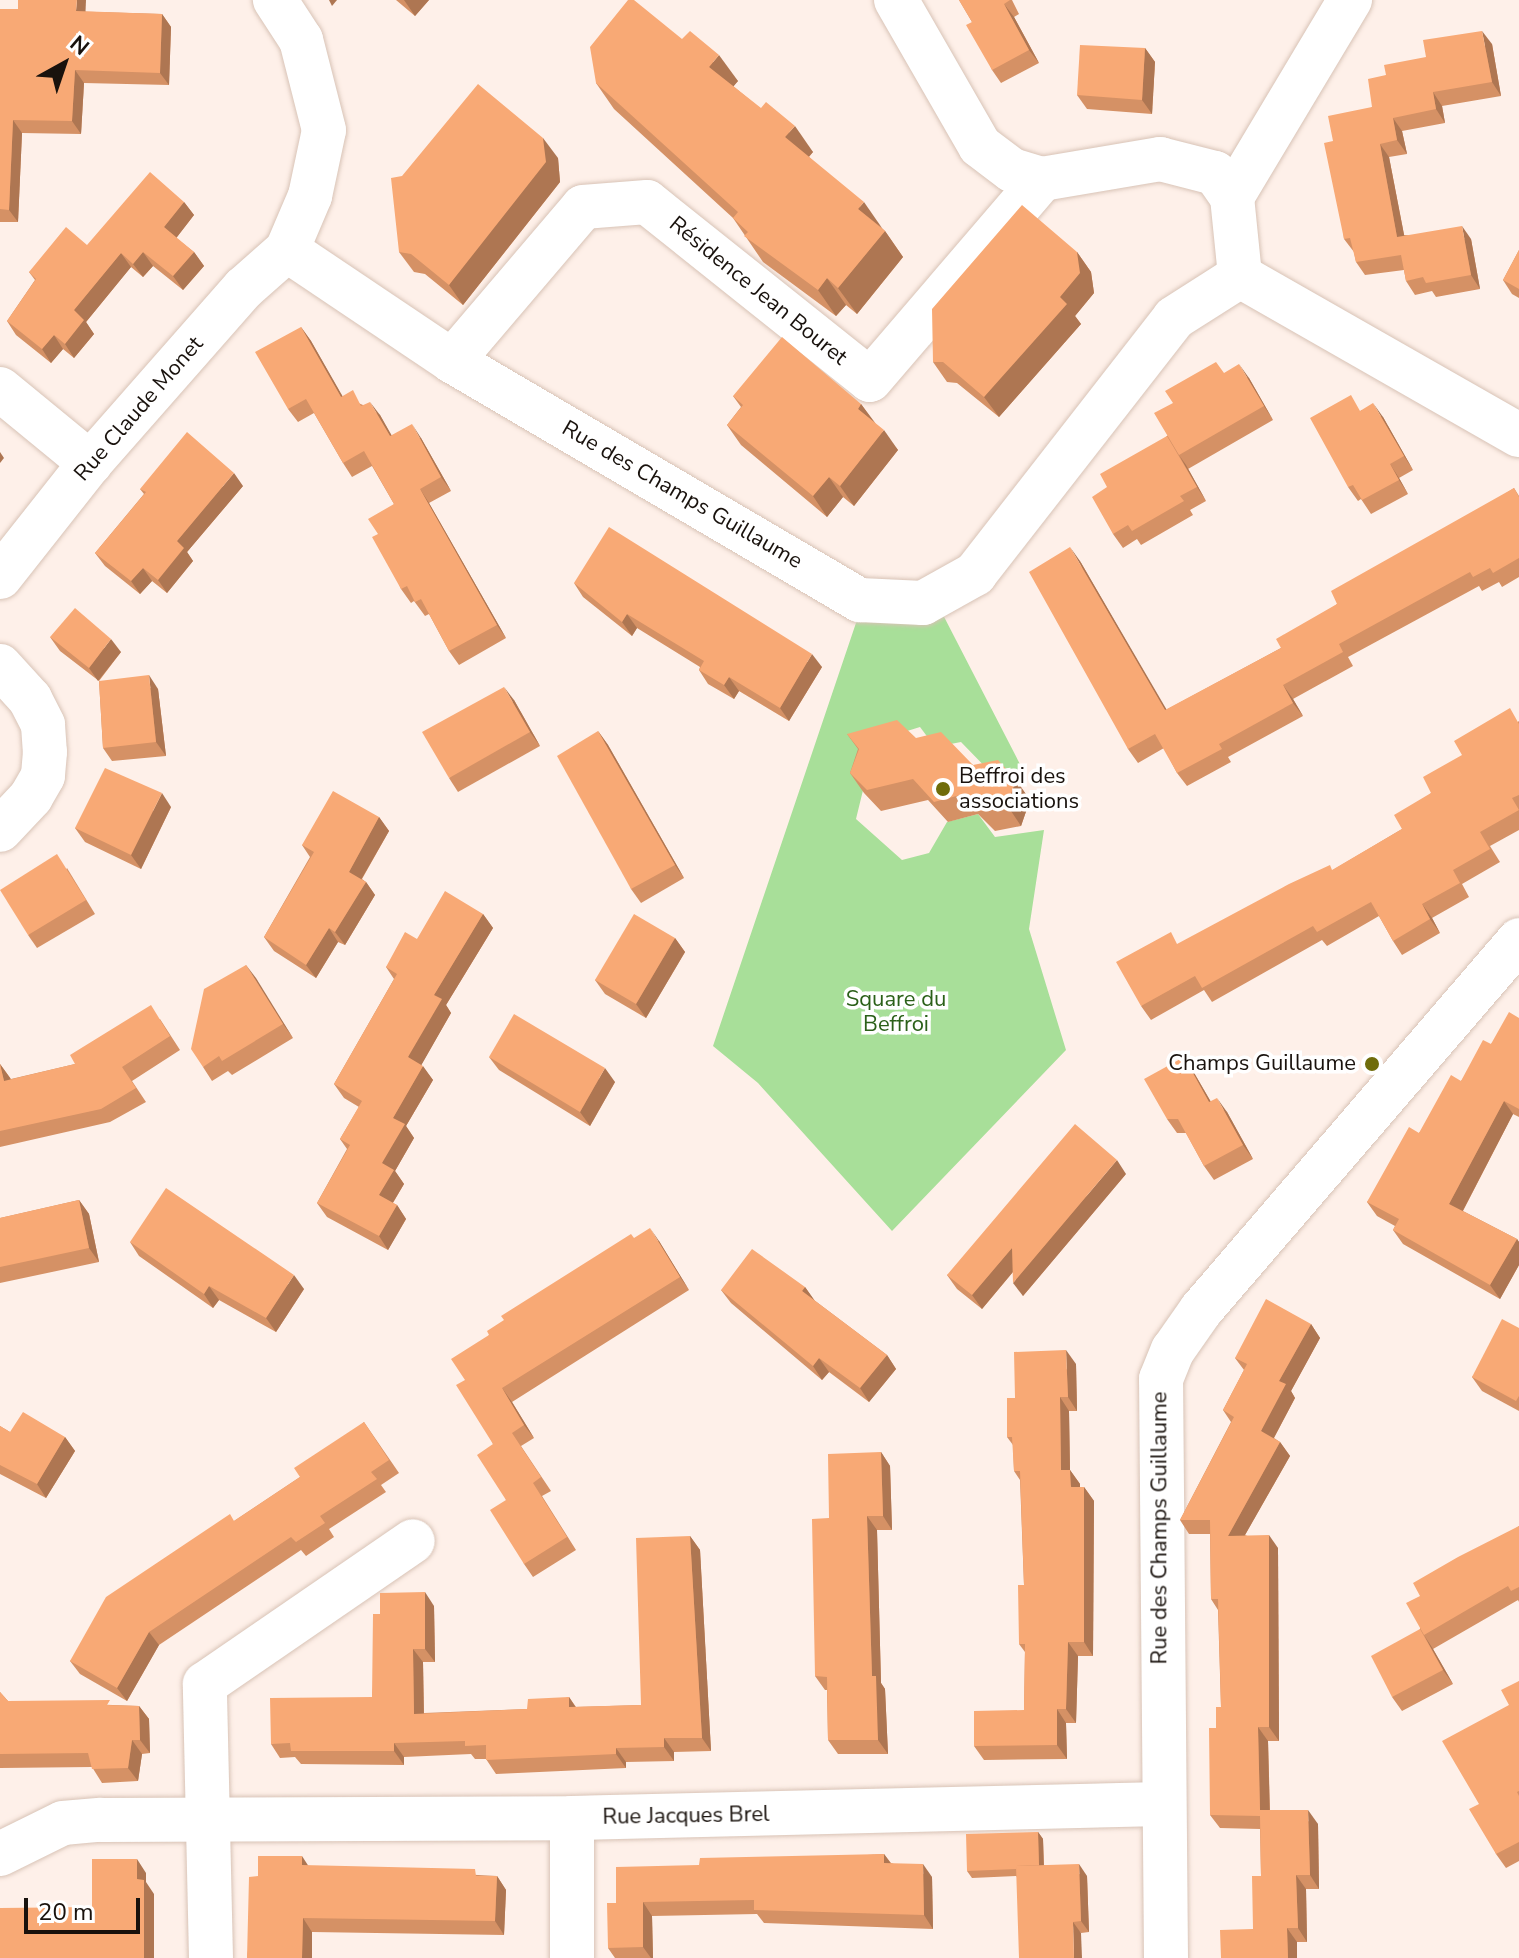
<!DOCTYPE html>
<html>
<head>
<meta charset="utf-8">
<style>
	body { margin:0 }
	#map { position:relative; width:1519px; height:1958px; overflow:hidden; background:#fef0e9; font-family:"Nunito Sans",sans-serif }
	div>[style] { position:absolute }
	.green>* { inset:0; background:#a8df99 }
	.roads { filter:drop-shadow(0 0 2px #d8c3b6) drop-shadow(0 0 2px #d8c3b6) }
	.minor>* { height:44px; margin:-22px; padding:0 22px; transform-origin:22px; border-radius:22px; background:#fff }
	.wall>* { inset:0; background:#d59165 }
	.shaded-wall>* { inset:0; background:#ae7652 }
	.building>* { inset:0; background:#f8a975 }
	.dots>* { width:22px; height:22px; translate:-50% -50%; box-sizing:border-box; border:4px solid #fff; border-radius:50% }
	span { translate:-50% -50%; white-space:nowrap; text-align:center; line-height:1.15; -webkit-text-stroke:7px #fff; paint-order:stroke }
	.street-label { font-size:22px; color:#19120d }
	.poi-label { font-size:22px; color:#19120d }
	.left { translate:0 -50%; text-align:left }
	.right { translate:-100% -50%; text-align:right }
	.park-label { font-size:22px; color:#2b6019 }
	.north { position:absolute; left:24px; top:24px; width:80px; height:80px; -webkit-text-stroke:6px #fff; paint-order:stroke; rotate:40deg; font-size:22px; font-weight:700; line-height:32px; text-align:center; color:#19120d }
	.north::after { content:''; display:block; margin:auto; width:28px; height:36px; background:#19120d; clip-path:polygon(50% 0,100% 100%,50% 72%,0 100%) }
	.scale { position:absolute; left:24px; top:1898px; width:116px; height:36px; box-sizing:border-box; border:4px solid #19120d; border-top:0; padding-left:10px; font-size:24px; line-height:28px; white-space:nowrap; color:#19120d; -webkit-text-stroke:6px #fff; paint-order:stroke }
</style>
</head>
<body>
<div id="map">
	<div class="green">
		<i style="clip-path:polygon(940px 609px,1024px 772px,998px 780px,961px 742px,935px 747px,920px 727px,875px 741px,856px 819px,902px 860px,929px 853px,947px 822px,978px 814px,995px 837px,1044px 830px,1029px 929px,1066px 1050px,892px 1231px,758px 1083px,713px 1046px,858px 617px)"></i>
	</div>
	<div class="roads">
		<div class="minor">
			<i style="left:896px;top:0;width:168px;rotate:60.1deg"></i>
			<i style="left:980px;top:146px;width:40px;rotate:37deg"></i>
			<i style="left:1012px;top:170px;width:31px;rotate:17deg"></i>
			<i style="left:1042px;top:179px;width:120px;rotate:-9.6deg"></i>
			<i style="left:1160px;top:159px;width:57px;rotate:14.3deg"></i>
			<i style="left:1215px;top:173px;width:29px;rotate:55deg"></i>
			<i style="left:1232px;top:197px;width:230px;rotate:-59.1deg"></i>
			<i style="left:1232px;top:197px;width:79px;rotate:84.2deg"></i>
			<i style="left:287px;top:250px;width:199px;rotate:33.9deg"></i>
			<i style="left:452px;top:361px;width:473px;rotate:30.4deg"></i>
			<i style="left:860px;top:600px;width:63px;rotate:2.7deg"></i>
			<i style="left:923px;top:603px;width:60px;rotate:-29.1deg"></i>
			<i style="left:975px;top:574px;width:324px;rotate:-52.1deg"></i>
			<i style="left:1174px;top:318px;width:78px;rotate:-32.5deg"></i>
			<i style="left:1240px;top:276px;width:321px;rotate:29.7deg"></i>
			<i style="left:452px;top:361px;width:202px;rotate:-49.6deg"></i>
			<i style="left:583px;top:207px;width:64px;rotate:-4.5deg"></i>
			<i style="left:647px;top:202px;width:285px;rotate:38.6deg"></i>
			<i style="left:870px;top:380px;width:265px;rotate:-49.4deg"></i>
			<i style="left:0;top:389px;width:117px;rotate:39.4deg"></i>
			<i style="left:0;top:577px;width:145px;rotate:-51.7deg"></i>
			<i style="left:90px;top:463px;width:233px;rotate:-48.7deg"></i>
			<i style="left:244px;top:288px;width:57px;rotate:-41.5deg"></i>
			<i style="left:287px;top:250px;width:59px;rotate:-66.9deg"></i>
			<i style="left:310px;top:196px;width:67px;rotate:-78deg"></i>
			<i style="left:324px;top:130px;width:93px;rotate:-104.3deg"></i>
			<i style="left:301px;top:40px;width:48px;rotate:-123deg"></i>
			<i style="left:0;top:666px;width:45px;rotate:47.7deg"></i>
			<i style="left:30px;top:699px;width:29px;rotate:63deg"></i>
			<i style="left:43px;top:725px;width:27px;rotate:86deg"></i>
			<i style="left:45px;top:752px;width:24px;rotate:95deg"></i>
			<i style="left:43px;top:776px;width:24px;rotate:120deg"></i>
			<i style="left:31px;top:797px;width:45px;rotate:133.2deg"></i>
			<i style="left:0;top:1854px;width:70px;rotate:-26.2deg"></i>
			<i style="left:63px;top:1823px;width:38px;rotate:-5deg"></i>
			<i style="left:101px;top:1820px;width:471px;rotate:-0.2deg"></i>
			<i style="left:572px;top:1818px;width:590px;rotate:-1.36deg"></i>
			<i style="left:211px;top:1958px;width:274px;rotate:-91.3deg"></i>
			<i style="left:205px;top:1684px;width:252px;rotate:-34.5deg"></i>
			<i style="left:572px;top:1958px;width:140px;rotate:-90deg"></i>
			<i style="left:1166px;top:1958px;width:579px;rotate:-90.49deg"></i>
			<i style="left:1161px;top:1379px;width:31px;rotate:-68deg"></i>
			<i style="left:1173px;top:1350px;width:49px;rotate:-55deg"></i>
			<i style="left:1201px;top:1310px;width:488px;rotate:-49.3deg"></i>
		</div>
	</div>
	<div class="wall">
		<i style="clip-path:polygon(396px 0,429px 0,415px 16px)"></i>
		<i style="clip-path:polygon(959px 0,1012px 0,1019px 14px,1014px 17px,1039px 63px,1001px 83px,992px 70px,972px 22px)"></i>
		<i style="clip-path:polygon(0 9px,162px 14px,171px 27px,169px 85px,84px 83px,81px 134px,22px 133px,18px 222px,0 222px)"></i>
		<i style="clip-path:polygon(682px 39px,738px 81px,733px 86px,813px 152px,809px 157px,885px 231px,903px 257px,857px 314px,846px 305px,836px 316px,763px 262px,733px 218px,614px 109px,596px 83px)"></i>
		<i style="clip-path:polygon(1492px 44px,1501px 96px,1442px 106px,1445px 123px,1402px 131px,1407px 154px,1389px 157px,1404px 235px,1471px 239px,1480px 289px,1436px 297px,1432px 291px,1415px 295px,1406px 281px,1404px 270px,1365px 275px,1356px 262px,1354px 252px,1344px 239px,1333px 141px,1372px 107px,1386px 75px)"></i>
		<i style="clip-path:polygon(1145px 48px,1155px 62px,1152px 114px,1087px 109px,1077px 95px)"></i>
		<i style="clip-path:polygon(558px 158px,560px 182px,463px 305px,425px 274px,414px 272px,399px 252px)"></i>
		<i style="clip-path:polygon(184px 202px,194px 215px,176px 238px,194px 252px,204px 266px,183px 290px,153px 266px,143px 277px,131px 267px,86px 322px,94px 334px,74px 358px,63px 349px,51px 363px,16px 335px,7px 321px,35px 280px,29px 272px)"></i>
		<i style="clip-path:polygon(1519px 250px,1519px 298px,1512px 294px,1503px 280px)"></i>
		<i style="clip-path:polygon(1077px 252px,1091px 272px,1094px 293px,1075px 316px,1081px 324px,999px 417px,957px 383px,947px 382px,933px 362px)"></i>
		<i style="clip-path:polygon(301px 327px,311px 341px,342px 396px,363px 405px,380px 415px,391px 435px,421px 438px,451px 491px,429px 503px,506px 638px,459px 665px,449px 651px,429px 614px,425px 616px,414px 601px,411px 603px,401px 589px,378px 534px,394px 504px,372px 466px,352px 477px,343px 463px,314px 413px,298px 422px,288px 409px)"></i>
		<i style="clip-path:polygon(1224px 373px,1249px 378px,1273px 420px,1188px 469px,1186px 465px,1206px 501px,1190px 510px,1193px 515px,1141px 545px,1137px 539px,1123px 548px,1113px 534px,1107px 487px,1167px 436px)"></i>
		<i style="clip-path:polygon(733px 396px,861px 404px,873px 421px,898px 450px,854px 506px,843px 497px,827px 517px,741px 445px,727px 425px,741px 407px)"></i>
		<i style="clip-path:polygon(1361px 410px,1383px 417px,1413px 470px,1399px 478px,1408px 494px,1371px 514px,1361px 499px,1358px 501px,1348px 487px)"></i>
		<i style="clip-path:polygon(243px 486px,187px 552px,193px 561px,167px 593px,152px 581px,140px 594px,105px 566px,95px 553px,144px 494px,140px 489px)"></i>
		<i style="clip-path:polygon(1514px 488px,1519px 496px,1519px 577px,1502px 587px,1499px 582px,1482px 591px,1479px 586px,1348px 657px,1353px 666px,1293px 699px,1303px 716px,1228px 757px,1231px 762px,1187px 786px,1177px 773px,1164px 748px,1138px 763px,1128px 749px,1080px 561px,1166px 710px,1281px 648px,1337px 604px)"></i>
		<i style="clip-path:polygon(574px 583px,822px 667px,789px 721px,739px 691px,734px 699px,708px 684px,699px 670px,700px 667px,637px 628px,632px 636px,583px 597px)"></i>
		<i style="clip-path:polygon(50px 637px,121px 652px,99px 681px,158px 689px,166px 756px,112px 761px,103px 748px,99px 681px,60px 651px)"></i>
		<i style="clip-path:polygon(514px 700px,540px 746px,458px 792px,449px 778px)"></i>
		<i style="clip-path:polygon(1519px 721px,1519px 830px,1490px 846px,1500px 862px,1462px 884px,1469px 897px,1432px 918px,1440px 933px,1402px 955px,1393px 941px,1379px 916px,1327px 946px,1322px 940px,1212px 1002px,1204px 990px,1151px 1020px,1141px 1006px,1179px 944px,1333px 870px,1402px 829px,1431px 793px)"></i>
		<i style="clip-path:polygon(598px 731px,608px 745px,684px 878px,641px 903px,631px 889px)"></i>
		<i style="clip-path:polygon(847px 734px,916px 738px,973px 765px,1016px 780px,1030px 800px,1021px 826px,995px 831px,978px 814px,948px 822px,928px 800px,881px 811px,864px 793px,850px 773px,858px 749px)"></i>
		<i style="clip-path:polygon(171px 807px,141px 869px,85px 842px,75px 828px)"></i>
		<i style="clip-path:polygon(379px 817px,389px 831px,362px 879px,366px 882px,375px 895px,345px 945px,338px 942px,316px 978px,274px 951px,264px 937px,310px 857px,302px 845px)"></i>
		<i style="clip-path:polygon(67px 868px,95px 914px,37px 948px,28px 935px)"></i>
		<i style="clip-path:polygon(483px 914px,493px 928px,446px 1005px,451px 1013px,421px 1065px,433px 1080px,406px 1126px,414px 1138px,395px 1171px,404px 1184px,393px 1203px,397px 1205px,406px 1219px,388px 1250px,327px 1217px,317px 1203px,347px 1149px,340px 1139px,359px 1107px,344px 1098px,334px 1084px,394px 979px,386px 967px,417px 939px)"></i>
		<i style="clip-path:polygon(675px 938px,685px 952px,646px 1018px,605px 994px,595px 980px)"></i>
		<i style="clip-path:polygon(246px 965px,293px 1038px,232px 1075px,228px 1071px,212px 1081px,203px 1067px)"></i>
		<i style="clip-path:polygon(1519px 1018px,1519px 1117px,1513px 1114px,1463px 1211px,1517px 1239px,1519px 1242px,1519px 1265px,1500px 1299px,1403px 1244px,1393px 1230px,1395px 1226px,1377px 1216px,1367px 1202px,1419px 1133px,1461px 1081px,1491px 1044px)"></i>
		<i style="clip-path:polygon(160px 1019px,180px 1050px,132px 1081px,146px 1102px,110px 1122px,0 1147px,0 1064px,11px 1079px,75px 1064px)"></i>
		<i style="clip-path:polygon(489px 1057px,615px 1082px,590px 1126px,499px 1070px)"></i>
		<i style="clip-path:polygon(1193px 1071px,1211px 1102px,1227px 1112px,1253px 1159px,1214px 1180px,1204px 1166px,1186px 1133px,1177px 1133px,1167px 1119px)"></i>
		<i style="clip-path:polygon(1126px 1174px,1023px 1296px,1013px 1272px,982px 1309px,957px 1289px,947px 1275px)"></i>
		<i style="clip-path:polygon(79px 1200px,89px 1214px,99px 1262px,0 1283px,0 1218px)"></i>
		<i style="clip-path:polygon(634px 1238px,659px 1241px,689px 1290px,512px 1402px,534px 1438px,521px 1446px,551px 1491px,542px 1496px,576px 1550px,533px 1577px,524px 1564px,506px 1500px,493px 1444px,465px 1380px,489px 1335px)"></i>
		<i style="clip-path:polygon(130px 1242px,304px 1289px,276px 1332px,219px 1300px,213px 1308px,139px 1256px)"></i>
		<i style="clip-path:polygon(805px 1287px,814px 1300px,887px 1355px,896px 1369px,869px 1402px,829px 1372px,822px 1380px,731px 1303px,721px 1290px)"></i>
		<i style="clip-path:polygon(1311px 1324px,1320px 1338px,1291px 1391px,1295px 1398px,1274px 1438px,1280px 1442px,1290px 1456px,1245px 1535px,1278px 1548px,1279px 1741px,1268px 1741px,1270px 1810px,1318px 1824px,1319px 1889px,1306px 1889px,1307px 1942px,1297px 1942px,1297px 1958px,1221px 1958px,1253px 1929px,1261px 1876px,1260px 1829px,1220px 1828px,1210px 1815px,1216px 1728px,1221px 1707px,1218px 1610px,1211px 1599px,1210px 1534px,1189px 1534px,1180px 1520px,1231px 1422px,1223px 1410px,1244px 1370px,1235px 1358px)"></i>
		<i style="clip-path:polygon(1519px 1328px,1519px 1411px,1482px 1391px,1472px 1377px)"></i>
		<i style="clip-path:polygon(1076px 1364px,1077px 1411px,1069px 1411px,1070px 1470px,1080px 1484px,1080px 1487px,1084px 1487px,1094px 1501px,1093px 1656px,1078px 1656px,1076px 1723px,1066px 1723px,1067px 1759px,984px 1760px,974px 1746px,1024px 1710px,1025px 1652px,1019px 1644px,1024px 1585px,1020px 1480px,1014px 1471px,1013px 1445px,1007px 1437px,1015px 1398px)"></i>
		<i style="clip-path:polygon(364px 1422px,399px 1473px,381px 1485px,386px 1492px,329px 1529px,334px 1537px,306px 1556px,301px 1550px,159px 1645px,127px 1701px,80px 1674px,70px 1661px,234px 1521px,300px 1477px)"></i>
		<i style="clip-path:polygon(0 1426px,10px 1432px,65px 1437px,75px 1451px,46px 1498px,0 1474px)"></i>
		<i style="clip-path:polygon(881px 1452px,890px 1466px,892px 1530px,877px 1530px,881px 1683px,885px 1689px,888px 1754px,838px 1754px,828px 1740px,827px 1690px,825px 1690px,815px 1676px,829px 1518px)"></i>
		<i style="clip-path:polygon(1519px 1526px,1519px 1602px,1518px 1600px,1433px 1649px,1453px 1684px,1402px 1711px,1392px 1697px,1420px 1629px,1420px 1596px)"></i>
		<i style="clip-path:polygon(690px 1536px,700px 1550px,711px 1751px,674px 1752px,674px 1761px,626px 1762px,626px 1768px,496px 1774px,486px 1759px,475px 1759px,471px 1754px,404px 1757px,404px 1765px,301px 1764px,295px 1757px,280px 1758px,271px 1744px,372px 1697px,380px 1614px,434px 1606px,435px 1662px,423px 1662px,424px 1713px,527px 1709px,569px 1697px,576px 1707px,641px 1705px)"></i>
		<i style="clip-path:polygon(1519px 1681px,1519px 1861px,1506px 1868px,1496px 1854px,1479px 1804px,1509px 1705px)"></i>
		<i style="clip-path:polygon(0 1692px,8px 1701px,139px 1706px,149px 1719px,150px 1753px,142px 1754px,138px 1781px,102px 1783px,92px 1767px,0 1768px)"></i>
		<i style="clip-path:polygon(1038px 1832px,1043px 1839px,1044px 1865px,1087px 1876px,1089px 1932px,1081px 1933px,1016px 1876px,972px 1878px,967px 1871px)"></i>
		<i style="clip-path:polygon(884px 1854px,891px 1863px,932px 1877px,933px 1929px,764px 1923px,757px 1914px,652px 1916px,653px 1958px,615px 1958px,608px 1948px,616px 1903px,699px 1865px)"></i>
		<i style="clip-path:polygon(308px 1866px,497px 1876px,506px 1890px,504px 1935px,312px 1932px,312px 1958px,247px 1958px,258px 1876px)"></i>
	</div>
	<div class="shaded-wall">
		<i style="clip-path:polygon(77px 0,86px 0,85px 24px,76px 11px)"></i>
		<i style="clip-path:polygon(329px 0,337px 0,332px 6px)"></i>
		<i style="clip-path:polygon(404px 0,429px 0,415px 16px)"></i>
		<i style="clip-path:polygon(1004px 4px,1014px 17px,1039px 63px,1029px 50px)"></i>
		<i style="clip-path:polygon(162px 14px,171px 27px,169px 85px,160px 73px)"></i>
		<i style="clip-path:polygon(1482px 31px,1492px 44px,1501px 96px,1492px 82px)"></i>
		<i style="clip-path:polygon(1145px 48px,1155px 62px,1152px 114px,1142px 100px)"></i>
		<i style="clip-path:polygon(719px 55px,738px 81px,728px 93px,709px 67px)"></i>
		<i style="clip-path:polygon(75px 70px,84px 83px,81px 134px,72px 121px)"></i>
		<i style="clip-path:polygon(1433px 92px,1442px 106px,1445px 123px,1436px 109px)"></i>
		<i style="clip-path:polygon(1393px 118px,1402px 131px,1407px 154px,1397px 140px)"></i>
		<i style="clip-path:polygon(13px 120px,22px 133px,18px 222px,9px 210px)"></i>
		<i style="clip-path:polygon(795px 126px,813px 152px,803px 163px,785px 137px)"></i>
		<i style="clip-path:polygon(543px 138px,558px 158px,560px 182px,463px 305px,449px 285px)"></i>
		<i style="clip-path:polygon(1380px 144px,1389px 157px,1407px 250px,1397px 237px)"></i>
		<i style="clip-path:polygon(184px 202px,194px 215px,174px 241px,164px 227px)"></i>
		<i style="clip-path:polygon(864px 202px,882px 228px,858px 209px)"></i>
		<i style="clip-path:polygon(1462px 226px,1471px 239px,1480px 289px,1471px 275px)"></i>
		<i style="clip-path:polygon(885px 231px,903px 257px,857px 314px,838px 288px)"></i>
		<i style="clip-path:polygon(143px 252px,153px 266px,143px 277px,133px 264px)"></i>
		<i style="clip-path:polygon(194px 252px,204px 266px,183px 290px,173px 276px)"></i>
		<i style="clip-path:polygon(1077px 252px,1091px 272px,1094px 293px,1075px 316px,1081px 324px,999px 417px,984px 397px,1060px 297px)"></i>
		<i style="clip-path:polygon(121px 253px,131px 267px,86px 322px,94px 334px,74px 358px,65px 344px,74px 310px)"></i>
		<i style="clip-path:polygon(827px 278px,846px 305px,836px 316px,818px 290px)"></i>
		<i style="clip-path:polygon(301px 327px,311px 341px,351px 411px,341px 397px)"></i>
		<i style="clip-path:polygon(54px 335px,63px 349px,51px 363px,42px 349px)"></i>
		<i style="clip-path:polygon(1239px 364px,1249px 378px,1273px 420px,1264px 406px)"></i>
		<i style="clip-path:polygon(370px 402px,380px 415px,400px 450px,390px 436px)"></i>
		<i style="clip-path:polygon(1373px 403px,1383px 417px,1413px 470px,1404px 456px)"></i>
		<i style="clip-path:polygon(861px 404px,876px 424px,858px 409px)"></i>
		<i style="clip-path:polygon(412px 424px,421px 438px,451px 491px,441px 477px)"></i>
		<i style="clip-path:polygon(884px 430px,898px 450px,854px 506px,840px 486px)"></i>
		<i style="clip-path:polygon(0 452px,4px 458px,0 463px)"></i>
		<i style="clip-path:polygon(1179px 455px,1186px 465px,1206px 501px,1197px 487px)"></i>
		<i style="clip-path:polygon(1390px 464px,1399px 478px,1408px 494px,1399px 480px)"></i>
		<i style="clip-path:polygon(234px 473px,243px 486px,187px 552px,193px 561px,167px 593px,158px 580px,177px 541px)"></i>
		<i style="clip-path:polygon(829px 477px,843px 497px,827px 517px,813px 496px)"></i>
		<i style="clip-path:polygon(420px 489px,429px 503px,506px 638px,497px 625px)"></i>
		<i style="clip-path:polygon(1070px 547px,1080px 561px,1175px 724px,1165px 710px)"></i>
		<i style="clip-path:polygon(143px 568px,152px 581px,140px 594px,131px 581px)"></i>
		<i style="clip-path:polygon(627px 614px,637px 628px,632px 636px,622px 622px)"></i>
		<i style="clip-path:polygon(111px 639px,121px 652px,98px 681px,89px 668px)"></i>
		<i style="clip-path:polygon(812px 654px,822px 667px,789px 721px,780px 708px)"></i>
		<i style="clip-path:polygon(149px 675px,158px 689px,166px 756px,156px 742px)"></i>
		<i style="clip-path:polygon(729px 677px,739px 691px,734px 699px,724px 685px)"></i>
		<i style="clip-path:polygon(1283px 685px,1293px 699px,1303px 716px,1293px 703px)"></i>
		<i style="clip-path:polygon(504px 687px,514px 700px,540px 746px,530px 732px)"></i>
		<i style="clip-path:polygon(598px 731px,608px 745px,684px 878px,675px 865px)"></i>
		<i style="clip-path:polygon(1016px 780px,1030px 800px,1021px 826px,1007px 805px)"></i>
		<i style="clip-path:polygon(162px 793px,171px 807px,141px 869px,131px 855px)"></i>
		<i style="clip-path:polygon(379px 817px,389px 831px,358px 885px,349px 872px)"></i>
		<i style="clip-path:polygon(366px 882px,375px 895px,345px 945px,335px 932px)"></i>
		<i style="clip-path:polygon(1422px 904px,1432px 918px,1440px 933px,1430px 919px)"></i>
		<i style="clip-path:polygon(483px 914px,493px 928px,446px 1005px,451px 1013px,418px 1071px,408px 1057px,434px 995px)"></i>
		<i style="clip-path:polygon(329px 928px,338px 942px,316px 978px,306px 965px)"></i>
		<i style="clip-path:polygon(675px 938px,685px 952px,646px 1018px,636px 1004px)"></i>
		<i style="clip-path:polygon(246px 965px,256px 978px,293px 1038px,283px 1024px)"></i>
		<i style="clip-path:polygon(1184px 1057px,1193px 1071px,1219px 1116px,1209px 1102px)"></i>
		<i style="clip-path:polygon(0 1064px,10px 1078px,14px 1095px,4px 1081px)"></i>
		<i style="clip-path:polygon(423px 1066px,433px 1080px,406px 1126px,414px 1138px,395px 1171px,404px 1184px,389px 1209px,379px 1195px,382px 1163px,393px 1118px)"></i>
		<i style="clip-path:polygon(605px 1068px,615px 1082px,590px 1126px,580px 1112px)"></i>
		<i style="clip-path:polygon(1217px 1098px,1227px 1112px,1253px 1159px,1243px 1145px)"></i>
		<i style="clip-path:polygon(1504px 1101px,1513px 1114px,1459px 1218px,1449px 1204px)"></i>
		<i style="clip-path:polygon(1117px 1160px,1126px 1174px,1023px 1296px,1013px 1283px)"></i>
		<i style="clip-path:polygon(79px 1200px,89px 1214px,99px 1262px,89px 1248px)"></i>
		<i style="clip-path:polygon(397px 1205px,406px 1219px,388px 1250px,379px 1236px)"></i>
		<i style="clip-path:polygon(650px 1228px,659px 1241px,689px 1290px,680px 1277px)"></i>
		<i style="clip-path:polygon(1517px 1239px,1519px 1242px,1519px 1265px,1500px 1299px,1490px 1285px)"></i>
		<i style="clip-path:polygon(1012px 1248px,1022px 1261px,982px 1309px,972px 1295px)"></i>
		<i style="clip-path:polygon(294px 1275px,304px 1289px,276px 1332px,266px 1318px)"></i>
		<i style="clip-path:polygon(209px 1286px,219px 1300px,213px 1308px,204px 1294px)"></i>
		<i style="clip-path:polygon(805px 1287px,815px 1301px,802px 1291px)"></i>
		<i style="clip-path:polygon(1311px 1324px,1320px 1338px,1291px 1391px,1295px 1398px,1270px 1445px,1261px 1431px,1279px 1381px)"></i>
		<i style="clip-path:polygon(1066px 1350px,1076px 1364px,1077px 1411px,1068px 1397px)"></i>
		<i style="clip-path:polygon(887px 1355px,896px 1369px,869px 1402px,860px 1388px)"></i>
		<i style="clip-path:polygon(819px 1358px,829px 1372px,822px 1380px,813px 1366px)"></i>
		<i style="clip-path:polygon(502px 1388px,512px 1402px,534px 1438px,524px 1425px)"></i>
		<i style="clip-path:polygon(1060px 1397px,1069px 1411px,1070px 1470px,1080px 1484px,1080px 1501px,1061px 1470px)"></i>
		<i style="clip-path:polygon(65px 1437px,75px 1451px,46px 1498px,37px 1484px)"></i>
		<i style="clip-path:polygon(1280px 1442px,1290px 1456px,1237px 1549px,1228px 1536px)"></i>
		<i style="clip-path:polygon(881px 1452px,890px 1466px,892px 1530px,883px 1516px)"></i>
		<i style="clip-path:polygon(1084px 1487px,1094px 1501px,1093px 1656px,1084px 1642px)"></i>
		<i style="clip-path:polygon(867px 1516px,877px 1530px,881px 1683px,885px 1689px,888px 1754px,878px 1740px,872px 1676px)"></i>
		<i style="clip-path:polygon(1269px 1535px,1278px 1548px,1279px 1741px,1269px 1727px)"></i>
		<i style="clip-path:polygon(690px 1536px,700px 1550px,711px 1751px,702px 1738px)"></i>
		<i style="clip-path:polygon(425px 1592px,434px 1606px,435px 1662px,425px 1649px)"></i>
		<i style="clip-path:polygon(149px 1632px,159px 1645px,127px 1701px,117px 1688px)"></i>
		<i style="clip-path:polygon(1424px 1635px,1433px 1649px,1453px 1684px,1443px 1670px)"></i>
		<i style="clip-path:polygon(1068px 1642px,1078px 1656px,1076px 1723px,1066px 1709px)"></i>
		<i style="clip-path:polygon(413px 1649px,423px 1662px,424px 1727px,414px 1714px)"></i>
		<i style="clip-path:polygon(569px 1697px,578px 1711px,569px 1707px)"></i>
		<i style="clip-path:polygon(139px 1706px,149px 1719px,150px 1753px,140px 1740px)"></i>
		<i style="clip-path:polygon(1057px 1709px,1066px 1723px,1067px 1759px,1057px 1745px)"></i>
		<i style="clip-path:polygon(1258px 1727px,1268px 1741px,1270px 1824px,1260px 1810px)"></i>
		<i style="clip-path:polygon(664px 1738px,674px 1752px,674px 1761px,664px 1747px)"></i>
		<i style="clip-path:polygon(132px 1740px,142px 1754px,138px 1781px,128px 1768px)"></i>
		<i style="clip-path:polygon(394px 1743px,404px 1757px,404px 1765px,394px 1751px)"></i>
		<i style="clip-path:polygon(616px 1748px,626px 1762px,626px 1768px,616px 1754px)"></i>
		<i style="clip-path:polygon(1308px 1810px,1318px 1824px,1319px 1889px,1310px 1875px)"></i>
		<i style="clip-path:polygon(1038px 1832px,1043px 1839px,1044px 1875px,1039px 1868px)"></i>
		<i style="clip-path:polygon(884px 1854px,894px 1868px,884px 1863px)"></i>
		<i style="clip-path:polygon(302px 1856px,311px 1870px,302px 1865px)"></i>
		<i style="clip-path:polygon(137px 1859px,146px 1873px,146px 1882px,154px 1894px,154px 1958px,144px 1958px,137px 1879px)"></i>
		<i style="clip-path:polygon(923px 1864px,932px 1877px,933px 1929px,924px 1915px)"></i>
		<i style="clip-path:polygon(1079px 1864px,1087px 1876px,1089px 1932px,1081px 1921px)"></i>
		<i style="clip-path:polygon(1296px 1875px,1306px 1889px,1307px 1942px,1298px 1928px)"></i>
		<i style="clip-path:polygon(497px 1876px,506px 1890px,504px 1935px,495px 1921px)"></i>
		<i style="clip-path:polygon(643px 1902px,652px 1916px,653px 1958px,651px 1958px,643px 1947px)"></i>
		<i style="clip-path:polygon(303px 1918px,312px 1932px,312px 1958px,302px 1958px)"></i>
		<i style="clip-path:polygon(1073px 1922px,1081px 1933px,1082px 1958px,1074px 1958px)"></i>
		<i style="clip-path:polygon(1287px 1928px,1297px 1942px,1297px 1958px,1288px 1958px)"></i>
	</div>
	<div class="building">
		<i style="clip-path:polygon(18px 0,77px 0,76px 11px,162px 14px,160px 73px,75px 70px,72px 121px,13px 120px,9px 210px,0 209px,0 9px,18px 9px)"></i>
		<i style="clip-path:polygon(628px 0,634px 0,682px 39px,690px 31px,719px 55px,709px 67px,761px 108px,766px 102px,795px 126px,785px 137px,864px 202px,858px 209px,885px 231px,838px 288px,827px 278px,818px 290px,744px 236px,748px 232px,733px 218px,738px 212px,596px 83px,590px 47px)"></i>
		<i style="clip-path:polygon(959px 0,1010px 0,1004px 4px,1029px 50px,992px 70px,966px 25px,972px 22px)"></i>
		<i style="clip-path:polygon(1482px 31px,1492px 82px,1433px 92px,1436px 109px,1393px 118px,1397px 140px,1380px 144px,1397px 237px,1462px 226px,1471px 275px,1426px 283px,1423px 277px,1406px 281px,1401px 255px,1356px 262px,1350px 238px,1344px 239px,1324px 143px,1333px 141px,1328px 116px,1372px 107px,1368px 79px,1386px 75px,1384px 65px,1426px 57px,1423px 40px)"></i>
		<i style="clip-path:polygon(1080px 45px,1145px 48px,1142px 100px,1077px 95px)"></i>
		<i style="clip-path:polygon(478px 84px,543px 138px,546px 162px,449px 285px,411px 254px,399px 252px,391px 178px,402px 176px)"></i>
		<i style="clip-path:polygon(150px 172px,184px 202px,164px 227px,194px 252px,173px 276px,143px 252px,133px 264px,121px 253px,74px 310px,84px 320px,65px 344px,54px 335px,42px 349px,7px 321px,36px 279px,29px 272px,66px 227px,87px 245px)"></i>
		<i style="clip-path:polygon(1022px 205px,1077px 252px,1080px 273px,1060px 297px,1067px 304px,984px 397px,943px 362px,933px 362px,932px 309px)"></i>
		<i style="clip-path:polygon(1519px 250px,1519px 289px,1503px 280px)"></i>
		<i style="clip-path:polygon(301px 327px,341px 397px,353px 390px,361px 406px,370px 402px,390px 436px,412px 424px,441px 477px,420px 489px,497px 625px,449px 651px,421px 599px,415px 602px,407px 586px,401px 589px,372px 537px,378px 534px,368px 519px,394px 504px,364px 451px,343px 463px,306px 399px,288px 409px,255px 352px)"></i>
		<i style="clip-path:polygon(782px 337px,861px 404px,858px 409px,884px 430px,840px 486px,829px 477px,813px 496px,727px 425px,743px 405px,733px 396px)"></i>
		<i style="clip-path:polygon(1216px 362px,1224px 373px,1239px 364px,1264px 406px,1179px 455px,1154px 413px,1173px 403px,1165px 391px)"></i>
		<i style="clip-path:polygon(1351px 395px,1360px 411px,1373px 403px,1404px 456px,1390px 464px,1399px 480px,1362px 500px,1353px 485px,1348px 487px,1310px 418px)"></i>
		<i style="clip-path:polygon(187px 432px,234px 473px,177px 541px,184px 548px,158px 580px,143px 568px,131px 581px,95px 553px,146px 492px,140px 489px)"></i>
		<i style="clip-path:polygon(1167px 436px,1197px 487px,1180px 496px,1184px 501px,1132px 531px,1128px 525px,1113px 534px,1092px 497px,1107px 487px,1100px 474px)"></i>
		<i style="clip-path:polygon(1514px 488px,1519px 497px,1519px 558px,1493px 573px,1490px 568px,1473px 577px,1470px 572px,1339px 644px,1343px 652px,1283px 685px,1293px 703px,1219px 744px,1222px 749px,1177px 773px,1155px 734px,1128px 749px,1029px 572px,1070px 547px,1165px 710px,1281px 648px,1276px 639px,1337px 604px,1331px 591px)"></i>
		<i style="clip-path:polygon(609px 527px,812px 654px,780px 708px,729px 677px,724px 685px,699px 670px,704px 661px,627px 614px,622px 622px,574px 583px)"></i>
		<i style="clip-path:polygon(75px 608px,111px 639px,89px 668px,50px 637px)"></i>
		<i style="clip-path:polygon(149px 675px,156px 742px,103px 748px,99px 681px)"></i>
		<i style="clip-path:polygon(504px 687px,530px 732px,449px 778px,422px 732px)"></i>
		<i style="clip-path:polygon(1510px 708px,1519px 724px,1519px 795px,1512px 798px,1519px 810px,1480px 832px,1490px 849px,1453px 870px,1460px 883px,1422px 904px,1430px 919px,1393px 941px,1371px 902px,1317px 932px,1313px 926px,1202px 988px,1195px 976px,1141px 1006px,1116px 962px,1171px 932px,1177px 944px,1289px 884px,1330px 865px,1332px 870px,1402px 829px,1394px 815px,1431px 793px,1423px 777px,1462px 755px,1454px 741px)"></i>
		<i style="clip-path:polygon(897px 720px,916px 738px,941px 732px,973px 765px,998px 760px,1016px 780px,1007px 805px,981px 811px,964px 794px,934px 802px,913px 779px,867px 790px,850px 773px,859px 749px,847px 734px)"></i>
		<i style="clip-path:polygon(598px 731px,675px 865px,631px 889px,557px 756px)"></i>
		<i style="clip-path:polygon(105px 768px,162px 793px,131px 855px,75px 828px)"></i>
		<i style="clip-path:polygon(333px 791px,379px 817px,349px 872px,366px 882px,335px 932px,329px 928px,306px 965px,264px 937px,314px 852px,302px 845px)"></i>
		<i style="clip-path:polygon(57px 854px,86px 900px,28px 935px,0 890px)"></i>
		<i style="clip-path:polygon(445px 891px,483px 914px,434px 995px,442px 999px,408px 1057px,423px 1066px,393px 1118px,405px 1124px,382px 1163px,394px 1170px,379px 1195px,397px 1205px,379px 1236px,317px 1203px,350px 1145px,340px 1139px,362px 1101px,334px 1084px,397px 974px,386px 967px,405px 932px,417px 939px)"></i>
		<i style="clip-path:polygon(634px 914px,675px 938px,636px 1004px,595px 980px)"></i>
		<i style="clip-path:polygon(246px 965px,283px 1024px,222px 1061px,219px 1056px,203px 1067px,191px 1049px,204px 989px)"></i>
		<i style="clip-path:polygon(151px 1005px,170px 1036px,122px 1067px,136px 1088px,101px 1109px,0 1131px,0 1064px,4px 1081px,75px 1064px,70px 1055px)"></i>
		<i style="clip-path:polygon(1509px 1012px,1519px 1018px,1519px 1109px,1504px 1101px,1449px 1204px,1517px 1239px,1490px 1285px,1393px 1230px,1399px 1219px,1367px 1202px,1409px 1127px,1419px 1133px,1451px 1075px,1461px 1081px,1483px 1040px,1491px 1044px)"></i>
		<i style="clip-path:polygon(514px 1014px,605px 1068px,580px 1112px,489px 1057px)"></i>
		<i style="clip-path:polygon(1184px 1057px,1209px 1102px,1217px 1098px,1243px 1145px,1204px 1166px,1178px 1119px,1167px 1119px,1144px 1079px)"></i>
		<i style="clip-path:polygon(1075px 1124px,1117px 1160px,1013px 1283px,1012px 1248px,972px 1295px,947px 1275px)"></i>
		<i style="clip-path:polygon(166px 1188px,294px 1275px,266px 1318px,209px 1286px,204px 1294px,130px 1242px)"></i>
		<i style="clip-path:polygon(79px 1200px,89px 1248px,0 1267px,0 1218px)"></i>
		<i style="clip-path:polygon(650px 1228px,680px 1277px,502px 1388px,524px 1425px,512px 1433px,541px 1477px,533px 1483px,567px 1537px,524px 1564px,490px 1510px,506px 1500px,477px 1455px,493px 1444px,456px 1385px,465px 1380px,451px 1359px,489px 1335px,487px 1331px,504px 1320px,501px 1316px,631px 1234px,634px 1238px)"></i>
		<i style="clip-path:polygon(752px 1249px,805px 1287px,802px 1291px,887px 1355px,860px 1388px,819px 1358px,813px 1366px,721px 1290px)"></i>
		<i style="clip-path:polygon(1266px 1299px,1311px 1324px,1279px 1381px,1286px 1384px,1261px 1431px,1280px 1442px,1228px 1536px,1269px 1535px,1269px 1727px,1258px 1727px,1260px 1810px,1308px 1810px,1310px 1875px,1296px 1875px,1298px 1928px,1287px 1928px,1288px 1958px,1221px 1958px,1220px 1930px,1253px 1929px,1252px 1876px,1261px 1876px,1260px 1816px,1210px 1815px,1209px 1728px,1216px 1728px,1216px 1707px,1221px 1707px,1218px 1599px,1211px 1599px,1210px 1520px,1180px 1520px,1234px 1417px,1223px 1410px,1247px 1364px,1235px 1358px)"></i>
		<i style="clip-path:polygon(1502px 1319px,1519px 1328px,1519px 1396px,1516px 1401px,1472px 1377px)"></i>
		<i style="clip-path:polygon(1066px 1350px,1068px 1397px,1060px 1397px,1061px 1470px,1070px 1470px,1071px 1487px,1084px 1487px,1084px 1642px,1068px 1642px,1066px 1709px,1057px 1709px,1057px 1745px,974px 1746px,974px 1711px,1024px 1710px,1025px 1644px,1019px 1644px,1018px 1585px,1024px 1585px,1020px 1471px,1014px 1471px,1012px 1437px,1007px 1437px,1007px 1398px,1015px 1398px,1014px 1352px)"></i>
		<i style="clip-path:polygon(23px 1412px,65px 1437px,37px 1484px,0 1465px,0 1426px,10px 1432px)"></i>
		<i style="clip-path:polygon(364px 1422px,389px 1460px,371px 1472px,377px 1479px,320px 1516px,325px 1523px,296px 1542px,291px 1537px,149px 1632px,117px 1688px,70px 1661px,106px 1597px,230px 1514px,234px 1521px,300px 1477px,294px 1468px)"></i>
		<i style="clip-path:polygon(881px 1452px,883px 1516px,867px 1516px,872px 1676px,876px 1676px,878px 1740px,828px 1740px,827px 1677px,815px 1676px,812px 1519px,829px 1518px,828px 1454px)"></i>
		<i style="clip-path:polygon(1519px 1526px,1519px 1587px,1511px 1591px,1508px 1586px,1424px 1635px,1406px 1603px,1420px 1596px,1413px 1583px,1458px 1557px)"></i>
		<i style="clip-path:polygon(690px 1536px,702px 1738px,664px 1738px,664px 1747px,616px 1748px,616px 1754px,486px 1760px,486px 1745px,465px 1746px,465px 1741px,394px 1743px,394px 1751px,291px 1751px,290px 1743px,271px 1744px,270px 1698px,372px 1697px,373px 1614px,380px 1614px,380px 1593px,425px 1592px,425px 1649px,413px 1649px,414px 1714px,527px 1709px,528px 1699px,569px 1697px,569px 1707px,641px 1705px,636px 1538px)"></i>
		<i style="clip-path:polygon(1420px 1629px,1443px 1670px,1392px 1697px,1371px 1656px)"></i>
		<i style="clip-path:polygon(1519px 1681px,1519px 1791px,1517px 1792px,1519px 1796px,1519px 1842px,1496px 1854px,1469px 1809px,1479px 1804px,1442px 1741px,1509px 1705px,1501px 1690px)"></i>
		<i style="clip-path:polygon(0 1692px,8px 1701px,110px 1700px,107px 1705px,139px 1706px,140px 1740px,132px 1740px,128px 1768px,92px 1769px,88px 1753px,0 1754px)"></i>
		<i style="clip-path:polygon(1038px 1832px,1039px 1865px,1016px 1866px,1016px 1869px,967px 1871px,966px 1834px)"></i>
		<i style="clip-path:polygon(884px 1854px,884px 1863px,923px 1864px,924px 1915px,754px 1910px,754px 1900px,643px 1902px,643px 1947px,608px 1948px,607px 1903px,616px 1903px,616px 1867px,699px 1865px,700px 1858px)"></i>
		<i style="clip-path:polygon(258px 1856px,302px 1856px,302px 1865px,475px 1869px,476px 1876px,497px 1876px,495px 1921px,303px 1918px,302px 1958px,247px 1958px,249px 1877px,258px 1876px)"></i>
		<i style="clip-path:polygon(92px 1859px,137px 1859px,137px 1879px,144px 1880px,144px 1958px,0 1958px,0 1908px,92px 1907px)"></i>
		<i style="clip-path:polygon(1079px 1864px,1081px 1921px,1073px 1922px,1074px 1958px,1019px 1958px,1016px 1866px)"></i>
	</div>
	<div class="dots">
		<i style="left:943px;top:789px;background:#6f6c0a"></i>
		<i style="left:1372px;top:1064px;background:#6f6c0a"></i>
	</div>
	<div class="street-label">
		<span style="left:758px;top:291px;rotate:39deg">Résidence Jean Bouret</span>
		<span style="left:139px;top:409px;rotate:-49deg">Rue Claude Monet</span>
		<span style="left:682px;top:495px;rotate:30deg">Rue des Champs Guillaume</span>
		<span style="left:1160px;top:1528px;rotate:-90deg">Rue des Champs Guillaume</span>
		<span style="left:686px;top:1816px;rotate:-1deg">Rue Jacques Brel</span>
	</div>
	<div class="poi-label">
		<span class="left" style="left:959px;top:789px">Beffroi des<br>associations</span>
		<span class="right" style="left:1356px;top:1064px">Champs Guillaume</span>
	</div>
	<div class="park-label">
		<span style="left:896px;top:1012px">Square du<br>Beffroi</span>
	</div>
	<div class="north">N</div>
	<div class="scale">20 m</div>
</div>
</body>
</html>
